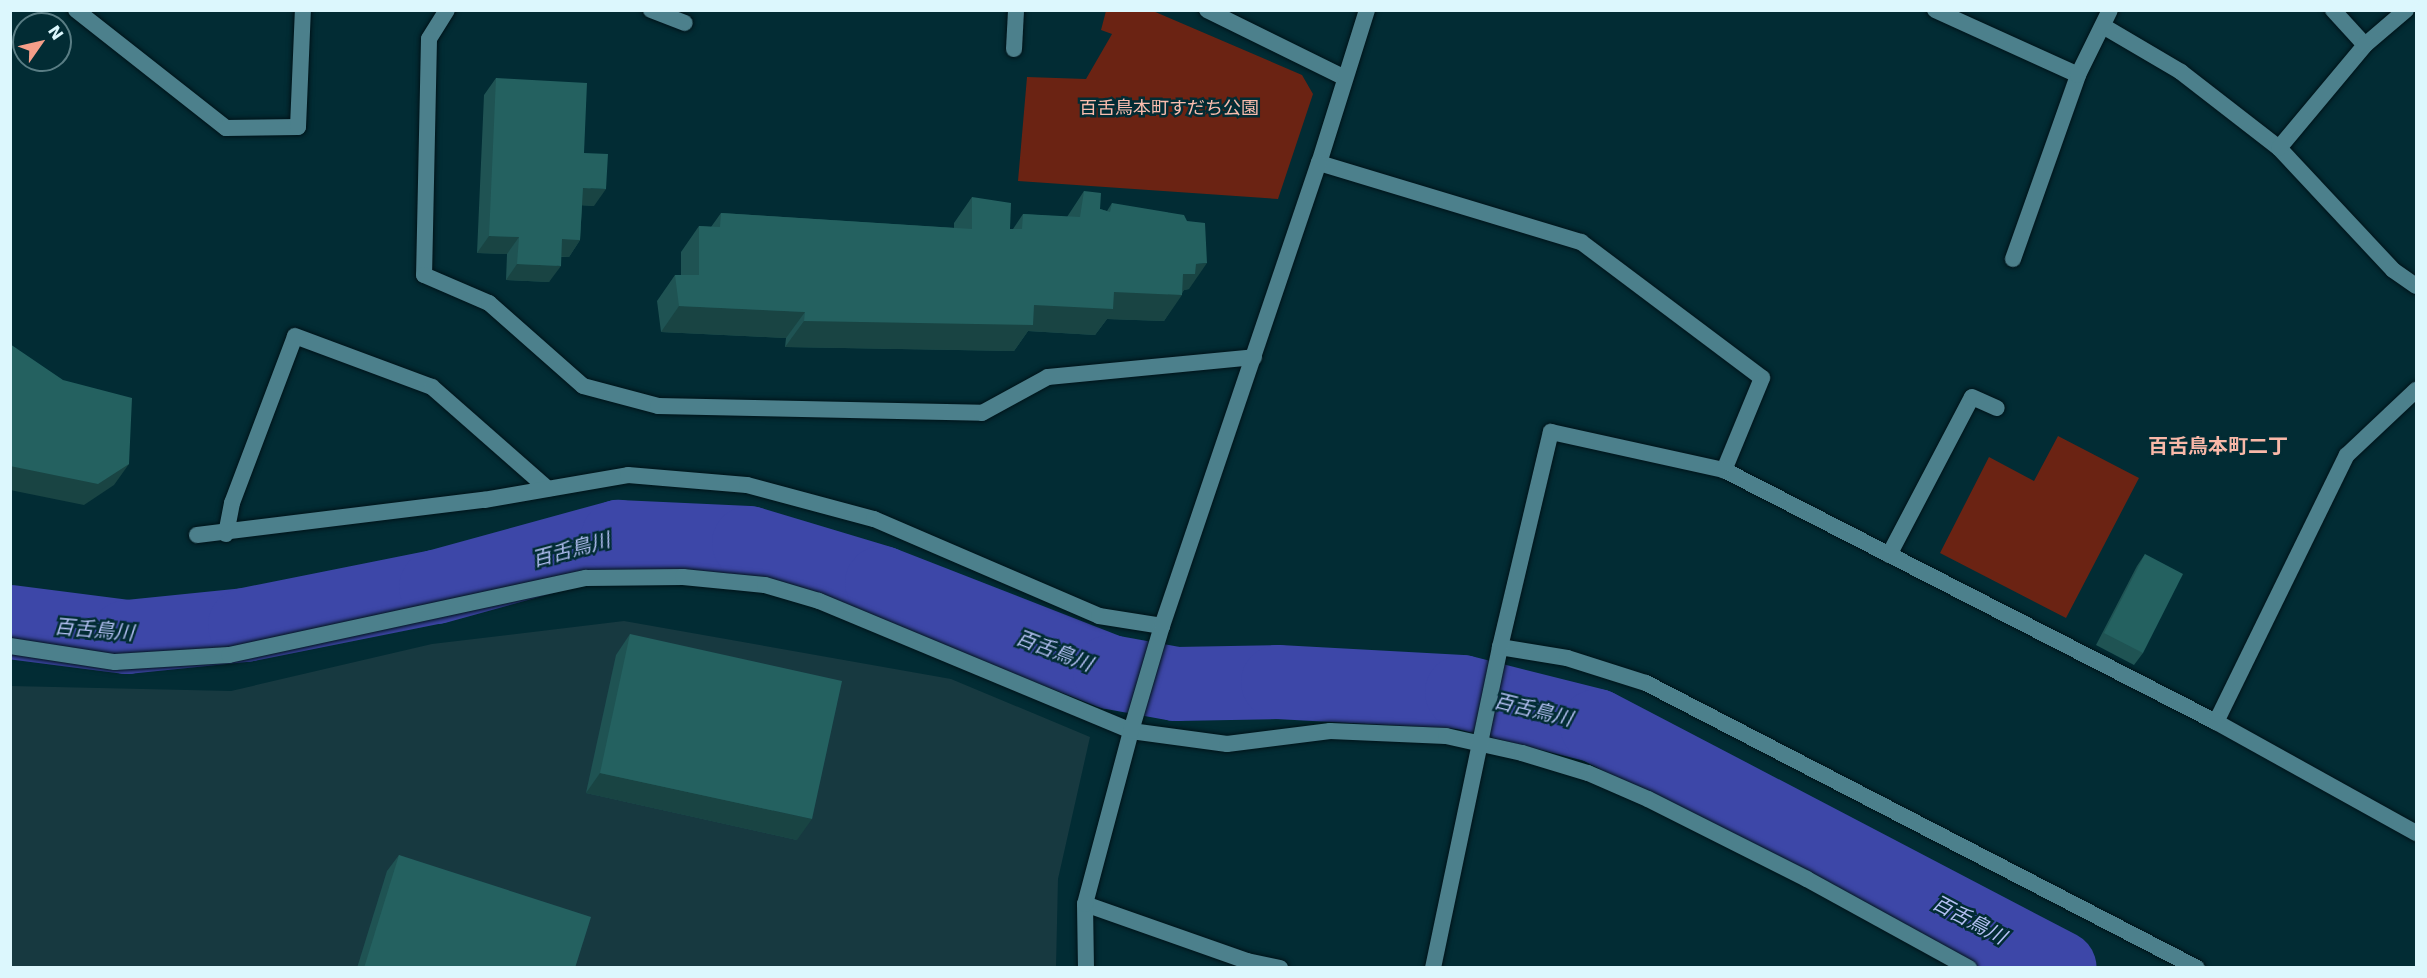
<!DOCTYPE html>
<html>
<head>
<meta charset="utf-8">
<style>
	body { margin:0 }
	#map { position:relative; width:2427px; height:978px; overflow:hidden; background:#022c34; font-family:"DejaVu Sans","Noto Sans JP",sans-serif }
	div>[style] { position:absolute }
	.built>* { inset:0; background:#173940 }
	.green>* { inset:0; background:#6b2313 }
	.river>* { height:74px; margin:-37px; padding:0 37px; transform-origin:37px; border-radius:37px; background:#3d47a8 }
	.roads { filter:drop-shadow(0 0 2px #001319) drop-shadow(0 0 2px #001319) }
	.service>* { height:16px; margin:-8px; padding:0 8px; transform-origin:8px; border-radius:8px; background:#4c808c }
	.minor>* { height:16px; margin:-8px; padding:0 8px; transform-origin:8px; border-radius:8px; background:#4c808c }
	.tertiary>* { height:16px; margin:-8px; padding:0 8px; transform-origin:8px; border-radius:8px; background:#4c808c }
	.wall>* { inset:0; background:#1f5353 }
	.shaded-wall>* { inset:0; background:#194443 }
	.building>* { inset:0; background:#246160 }
	span { translate:-50% -50%; white-space:nowrap; text-align:center; line-height:1.15; -webkit-text-stroke:5px #022c34; paint-order:stroke }
	.park-label { font-size:18px; color:#f9bdae }
	.neighbourhood-label { font-size:20px; color:#f9b8a8; font-weight:700 }
	.water-label { font-size:20px; color:#b4c1f4; font-style:italic }
	.frame { position:absolute; inset:0; border:12px solid #dcf7fd; pointer-events:none }
	.north { position:absolute; left:12px; top:12px; width:60px; height:60px; box-sizing:border-box; background:#022c34; border:2px solid #597d84; border-radius:50%; rotate:56deg; font-size:16px; font-weight:700; line-height:24px; text-align:center; color:#dcf7fd }
	.north::after { content:''; display:block; margin:auto; width:21px; height:27px; background:#f49e89; clip-path:polygon(50% 0,100% 100%,50% 72%,0 100%) }
</style>
</head>
<body>
<div id="map">
	<div class="built">
		<i style="clip-path:polygon(624px 621px,951px 679px,1090px 737px,1058px 879px,1056px 967px,11px 968px,11px 686px,231px 691px,432px 644px)"></i>
	</div>
	<div class="green">
		<i style="clip-path:polygon(1106px 11px,1153px 11px,1302px 75px,1313px 94px,1278px 199px,1018px 181px,1027px 77px,1086px 79px,1112px 34px,1101px 30px)"></i>
		<i style="clip-path:polygon(2058px 436px,2139px 478px,2066px 618px,1940px 553px,1989px 457px,2034px 481px)"></i>
	</div>
	<div class="river">
		<i style="left:10px;top:622px;width:118px;rotate:7.3deg"></i>
		<i style="left:127px;top:637px;width:119px;rotate:-5.8deg"></i>
		<i style="left:245px;top:625px;width:195px;rotate:-11.3deg"></i>
		<i style="left:436px;top:587px;width:189px;rotate:-15.4deg"></i>
		<i style="left:618px;top:537px;width:131px;rotate:2.6deg"></i>
		<i style="left:749px;top:543px;width:139px;rotate:16.7deg"></i>
		<i style="left:882px;top:583px;width:245px;rotate:21.3deg"></i>
		<i style="left:1110px;top:672px;width:67px;rotate:10.3deg"></i>
		<i style="left:1176px;top:684px;width:102px;rotate:-1.1deg"></i>
		<i style="left:1278px;top:682px;width:184px;rotate:3.1deg"></i>
		<i style="left:1462px;top:692px;width:139px;rotate:14.1deg"></i>
		<i style="left:1597px;top:726px;width:522px;rotate:27.6deg"></i>
	</div>
	<div class="roads">
		<div class="service">
			<i style="left:447px;top:10px;width:34px;rotate:122deg"></i>
			<i style="left:429px;top:39px;width:236px;rotate:91.2deg"></i>
			<i style="left:424px;top:275px;width:71px;rotate:23.3deg"></i>
			<i style="left:489px;top:303px;width:125px;rotate:41.4deg"></i>
			<i style="left:583px;top:386px;width:78px;rotate:14.9deg"></i>
			<i style="left:658px;top:406px;width:324px;rotate:1.2deg"></i>
			<i style="left:982px;top:413px;width:75px;rotate:-28.6deg"></i>
			<i style="left:1048px;top:377px;width:207px;rotate:-5.5deg"></i>
			<i style="left:651px;top:10px;width:36px;rotate:21deg"></i>
			<i style="left:1014px;top:49px;width:39px;rotate:-87deg"></i>
			<i style="left:2013px;top:259px;width:195px;rotate:-70.5deg"></i>
			<i style="left:10px;top:646px;width:106px;rotate:8.7deg"></i>
			<i style="left:115px;top:662px;width:114px;rotate:-3.5deg"></i>
			<i style="left:229px;top:655px;width:365px;rotate:-12.2deg"></i>
			<i style="left:586px;top:578px;width:97px;rotate:-0.6deg"></i>
			<i style="left:683px;top:577px;width:82px;rotate:5.6deg"></i>
			<i style="left:765px;top:585px;width:56px;rotate:16.5deg"></i>
			<i style="left:819px;top:601px;width:338px;rotate:22.6deg"></i>
		</div>
		<div class="minor">
			<i style="left:76px;top:10px;width:191px;rotate:38.2deg"></i>
			<i style="left:226px;top:128px;width:72px;rotate:-0.8deg"></i>
			<i style="left:298px;top:127px;width:117px;rotate:-87.6deg"></i>
			<i style="left:1207px;top:10px;width:152px;rotate:26.2deg"></i>
			<i style="left:1367px;top:10px;width:160px;rotate:107.4deg"></i>
			<i style="left:1319px;top:163px;width:274px;rotate:16.8deg"></i>
			<i style="left:1581px;top:242px;width:226px;rotate:36.9deg"></i>
			<i style="left:1762px;top:378px;width:100px;rotate:112.4deg"></i>
			<i style="left:1935px;top:10px;width:157px;rotate:24.4deg"></i>
			<i style="left:2078px;top:75px;width:72px;rotate:-63.8deg"></i>
			<i style="left:2333px;top:10px;width:47px;rotate:47.6deg"></i>
			<i style="left:2103px;top:26px;width:91px;rotate:30.5deg"></i>
			<i style="left:2181px;top:72px;width:124px;rotate:37.8deg"></i>
			<i style="left:2279px;top:148px;width:167px;rotate:46.9deg"></i>
			<i style="left:2393px;top:270px;width:28px;rotate:35deg"></i>
			<i style="left:2279px;top:148px;width:134px;rotate:-50.1deg"></i>
			<i style="left:2365px;top:45px;width:54px;rotate:-40.5deg"></i>
			<i style="left:226px;top:534px;width:32px;rotate:-79deg"></i>
			<i style="left:232px;top:503px;width:178px;rotate:-69.3deg"></i>
			<i style="left:295px;top:336px;width:146px;rotate:20.4deg"></i>
			<i style="left:432px;top:387px;width:154px;rotate:41.3deg"></i>
			<i style="left:197px;top:535px;width:289px;rotate:-7deg"></i>
			<i style="left:484px;top:500px;width:146px;rotate:-9.8deg"></i>
			<i style="left:628px;top:475px;width:119px;rotate:4.8deg"></i>
			<i style="left:747px;top:485px;width:131px;rotate:15deg"></i>
			<i style="left:874px;top:519px;width:245px;rotate:23.3deg"></i>
			<i style="left:1099px;top:616px;width:64px;rotate:9deg"></i>
			<i style="left:1889px;top:555px;width:178px;rotate:-62.3deg"></i>
			<i style="left:1972px;top:397px;width:27px;rotate:24deg"></i>
			<i style="left:1500px;top:647px;width:68px;rotate:9.3deg"></i>
			<i style="left:1567px;top:658px;width:83px;rotate:17.6deg"></i>
			<i style="left:1646px;top:683px;width:620px;rotate:27.35deg"></i>
			<i style="left:2216px;top:722px;width:297px;rotate:-63.9deg"></i>
			<i style="left:2347px;top:455px;width:95px;rotate:-43.3deg"></i>
			<i style="left:1131px;top:731px;width:97px;rotate:7.7deg"></i>
			<i style="left:1227px;top:744px;width:104px;rotate:-7.2deg"></i>
			<i style="left:1330px;top:731px;width:116px;rotate:2.5deg"></i>
			<i style="left:1446px;top:736px;width:78px;rotate:12.6deg"></i>
			<i style="left:1522px;top:753px;width:69px;rotate:16.9deg"></i>
			<i style="left:1588px;top:773px;width:65px;rotate:23.4deg"></i>
			<i style="left:1648px;top:799px;width:178px;rotate:26.7deg"></i>
			<i style="left:1807px;top:879px;width:185px;rotate:28.8deg"></i>
			<i style="left:1085px;top:904px;width:172px;rotate:19.4deg"></i>
			<i style="left:1247px;top:961px;width:34px;rotate:12deg"></i>
			<i style="left:1433px;top:968px;width:328px;rotate:-78.2deg"></i>
			<i style="left:1500px;top:647px;width:221px;rotate:-76.7deg"></i>
			<i style="left:1551px;top:432px;width:177px;rotate:12.4deg"></i>
			<i style="left:1724px;top:470px;width:553px;rotate:27.12deg"></i>
			<i style="left:2216px;top:722px;width:229px;rotate:29deg"></i>
		</div>
		<div class="tertiary">
			<i style="left:1086px;top:968px;width:64px;rotate:-90.9deg"></i>
			<i style="left:1085px;top:904px;width:179px;rotate:-75.1deg"></i>
			<i style="left:1131px;top:731px;width:109px;rotate:-73.6deg"></i>
			<i style="left:1162px;top:626px;width:489px;rotate:-71.3deg"></i>
		</div>
	</div>
	<div class="wall">
		<i style="clip-path:polygon(496px 78px,584px 153px,594px 206px,582px 205px,580px 240px,569px 257px,561px 257px,549px 282px,506px 280px,507px 254px,477px 253px,484px 95px)"></i>
		<i style="clip-path:polygon(1084px 191px,1100px 209px,1107px 211px,1112px 203px,1189px 289px,1184px 290px,1164px 321px,1107px 319px,1095px 335px,1028px 331px,1014px 351px,785px 347px,786px 338px,661px 332px,657px 301px,675px 275px,681px 275px,681px 252px,699px 226px,711px 227px,721px 213px,954px 228px,954px 223px,972px 197px,1010px 229px,1013px 229px,1023px 214px,1067px 217px)"></i>
		<i style="clip-path:polygon(2145px 554px,2143px 653px,2134px 665px,2096px 645px,2137px 566px)"></i>
		<i style="clip-path:polygon(630px 634px,797px 840px,586px 793px,616px 655px)"></i>
		<i style="clip-path:polygon(399px 855px,575px 968px,357px 968px,387px 871px)"></i>
	</div>
	<div class="shaded-wall">
		<i style="clip-path:polygon(583px 188px,606px 189px,594px 206px,571px 205px)"></i>
		<i style="clip-path:polygon(489px 236px,519px 237px,507px 254px,477px 253px)"></i>
		<i style="clip-path:polygon(562px 239px,580px 240px,569px 257px,551px 256px)"></i>
		<i style="clip-path:polygon(1207px 263px,1189px 289px,1184px 290px,1180px 295px,1182px 295px,1164px 321px,1107px 319px,1095px 335px,1028px 331px,1014px 351px,785px 347px,804px 321px,1034px 305px,1114px 292px,1183px 274px,1196px 264px)"></i>
		<i style="clip-path:polygon(517px 264px,561px 266px,549px 282px,506px 280px)"></i>
		<i style="clip-path:polygon(679px 306px,805px 312px,786px 338px,661px 332px)"></i>
		<i style="clip-path:polygon(129px 464px,114px 485px,84px 505px,10px 490px,10px 466px)"></i>
		<i style="clip-path:polygon(600px 773px,812px 819px,797px 840px,586px 793px)"></i>
	</div>
	<div class="building">
		<i style="clip-path:polygon(496px 78px,587px 83px,584px 153px,608px 154px,606px 189px,583px 188px,580px 240px,562px 239px,561px 266px,517px 264px,519px 237px,489px 236px)"></i>
		<i style="clip-path:polygon(1084px 191px,1101px 193px,1100px 209px,1110px 212px,1112px 203px,1184px 215px,1187px 221px,1205px 223px,1207px 263px,1196px 264px,1195px 274px,1183px 274px,1182px 295px,1114px 292px,1113px 309px,1034px 305px,1033px 325px,804px 321px,805px 312px,679px 306px,675px 275px,699px 275px,699px 226px,720px 227px,721px 213px,972px 229px,972px 197px,1011px 203px,1010px 229px,1022px 229px,1023px 214px,1080px 217px)"></i>
		<i style="clip-path:polygon(10px 344px,63px 380px,132px 398px,129px 464px,98px 484px,10px 466px)"></i>
		<i style="clip-path:polygon(2145px 554px,2183px 574px,2143px 653px,2104px 633px)"></i>
		<i style="clip-path:polygon(630px 634px,842px 681px,812px 819px,600px 773px)"></i>
		<i style="clip-path:polygon(399px 855px,591px 917px,575px 968px,364px 968px)"></i>
	</div>
	<div class="park-label">
		<span style="left:1169px;top:108px">百舌鳥本町すだち公園</span>
	</div>
	<div class="neighbourhood-label">
		<span style="left:2218px;top:446px">百舌鳥本町二丁</span>
	</div>
	<div class="water-label">
		<span style="left:571px;top:550px;rotate:-15deg">百舌鳥川</span>
		<span style="left:94px;top:630px;rotate:5deg">百舌鳥川</span>
		<span style="left:1054px;top:651px;rotate:21deg">百舌鳥川</span>
		<span style="left:1533px;top:710px;rotate:14deg">百舌鳥川</span>
		<span style="left:1969px;top:920px;rotate:28deg">百舌鳥川</span>
	</div>
	<div class="frame"></div>
	<div class="north">N</div>
</div>
</body>
</html>
